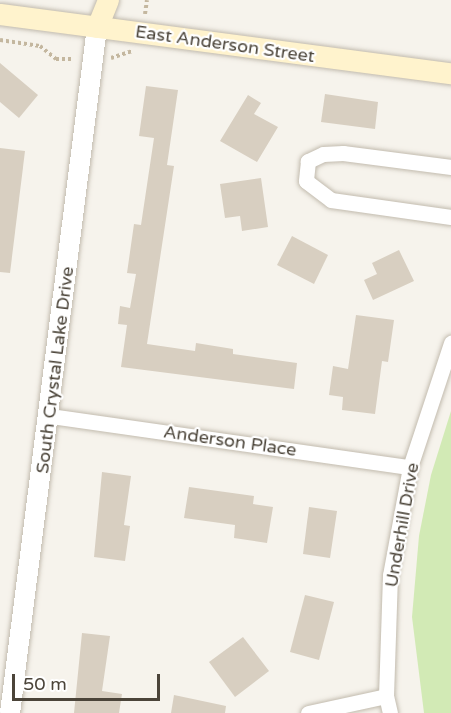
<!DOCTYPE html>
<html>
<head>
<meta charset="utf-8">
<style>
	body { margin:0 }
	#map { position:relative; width:451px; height:713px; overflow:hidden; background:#f6f3ec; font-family:"Varela Round",sans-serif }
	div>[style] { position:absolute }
	.green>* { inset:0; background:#d2eab5 }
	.building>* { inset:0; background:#d8cfc1 }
	.path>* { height:4px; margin-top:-2px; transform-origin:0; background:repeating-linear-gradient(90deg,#c4b79f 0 3px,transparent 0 6px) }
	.roads { filter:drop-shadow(0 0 2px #c2bbae) drop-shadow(0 0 2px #c2bbae) }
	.minor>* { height:15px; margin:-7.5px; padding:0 7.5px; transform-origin:7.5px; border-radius:7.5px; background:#fff }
	.tertiary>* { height:20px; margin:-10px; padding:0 10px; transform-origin:10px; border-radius:10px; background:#fff }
	.secondary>* { height:21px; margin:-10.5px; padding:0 10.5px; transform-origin:10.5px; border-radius:10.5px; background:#fff3cd }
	span { translate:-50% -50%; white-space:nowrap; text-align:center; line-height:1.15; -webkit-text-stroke:4.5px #fff; paint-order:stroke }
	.street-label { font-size:18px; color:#4b4439 }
	.scale { position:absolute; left:12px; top:674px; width:148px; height:27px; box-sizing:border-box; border:3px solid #4b4439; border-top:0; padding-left:8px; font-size:18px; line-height:21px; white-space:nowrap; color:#4b4439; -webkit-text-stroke:4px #fff; paint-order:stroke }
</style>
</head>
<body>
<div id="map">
	<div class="green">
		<i style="clip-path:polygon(451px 411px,451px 713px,424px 713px,412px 617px,419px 536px,431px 475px)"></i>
	</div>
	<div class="building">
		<i style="clip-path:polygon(0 63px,38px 95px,19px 118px,0 102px)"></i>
		<i style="clip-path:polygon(146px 86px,178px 90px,167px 165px,174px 166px,147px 344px,195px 351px,196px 343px,233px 349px,233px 354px,297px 363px,294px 389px,121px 367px,127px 325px,118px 324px,120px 306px,130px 308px,136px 274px,127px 273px,134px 224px,141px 225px,154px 138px,139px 136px)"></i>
		<i style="clip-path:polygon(325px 94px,378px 102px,375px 129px,321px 122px)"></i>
		<i style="clip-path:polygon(248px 95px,261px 103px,254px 114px,278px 127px,257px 162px,220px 141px)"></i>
		<i style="clip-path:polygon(0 148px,25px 151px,10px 273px,0 272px)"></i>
		<i style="clip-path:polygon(261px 178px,268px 227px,242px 231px,240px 216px,225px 218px,220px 184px)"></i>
		<i style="clip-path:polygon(292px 236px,328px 255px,314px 284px,277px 265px)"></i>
		<i style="clip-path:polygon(399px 250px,414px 281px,373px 300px,364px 280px,377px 274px,372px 263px)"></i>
		<i style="clip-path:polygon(356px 315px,394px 320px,388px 362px,382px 361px,375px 414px,342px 410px,343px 397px,329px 395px,333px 366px,348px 369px)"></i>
		<i style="clip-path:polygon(102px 472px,131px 476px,124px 525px,130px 526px,125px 561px,94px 557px)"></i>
		<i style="clip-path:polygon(189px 487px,254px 496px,253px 504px,273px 507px,267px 543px,234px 538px,235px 525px,184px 518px)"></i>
		<i style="clip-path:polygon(309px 507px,337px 511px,330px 558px,303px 554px)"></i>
		<i style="clip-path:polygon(305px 595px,334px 602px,319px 660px,290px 652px)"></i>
		<i style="clip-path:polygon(82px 633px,110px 636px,102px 691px,122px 694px,119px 713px,74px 713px)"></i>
		<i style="clip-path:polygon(243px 637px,269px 671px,235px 697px,209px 662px)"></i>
		<i style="clip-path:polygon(174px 695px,226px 706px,225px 713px,171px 713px)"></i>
	</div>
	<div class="path">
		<i style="left:145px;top:14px;width:14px;rotate:-82deg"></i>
		<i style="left:0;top:40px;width:40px;rotate:8.5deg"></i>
		<i style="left:40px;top:46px;width:21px;rotate:39deg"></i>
		<i style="left:56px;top:59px;width:18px"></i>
		<i style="left:111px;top:58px;width:22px;rotate:-18deg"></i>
	</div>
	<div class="roads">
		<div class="minor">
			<i style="left:451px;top:167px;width:109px;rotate:-172.6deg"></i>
			<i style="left:343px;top:153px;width:20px;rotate:177deg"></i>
			<i style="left:323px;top:154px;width:17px;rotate:155deg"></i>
			<i style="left:308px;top:161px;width:20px;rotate:96deg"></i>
			<i style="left:306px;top:181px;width:31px;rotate:37deg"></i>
			<i style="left:331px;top:200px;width:121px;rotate:8.1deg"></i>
			<i style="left:50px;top:416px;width:364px;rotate:8.1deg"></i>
			<i style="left:308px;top:713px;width:80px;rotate:-12.3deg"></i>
			<i style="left:390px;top:713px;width:17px;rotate:-103deg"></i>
			<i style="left:386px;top:696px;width:121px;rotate:-88.1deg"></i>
			<i style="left:390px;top:575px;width:110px;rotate:-79.5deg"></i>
			<i style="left:410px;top:467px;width:131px;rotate:-71.7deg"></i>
		</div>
		<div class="tertiary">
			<i style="left:10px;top:713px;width:691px;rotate:-82.77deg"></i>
		</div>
		<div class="secondary">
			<i style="left:0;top:14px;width:455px;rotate:7.5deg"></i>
			<i style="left:97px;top:27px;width:29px;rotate:-68deg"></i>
		</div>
	</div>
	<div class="street-label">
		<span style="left:225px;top:44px;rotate:8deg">East Anderson Street</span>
		<span style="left:55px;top:370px;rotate:-83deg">South Crystal Lake Drive</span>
		<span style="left:230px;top:441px;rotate:8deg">Anderson Place</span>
		<span style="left:402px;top:525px;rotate:-80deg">Underhill Drive</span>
	</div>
	<div class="scale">50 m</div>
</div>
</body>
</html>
